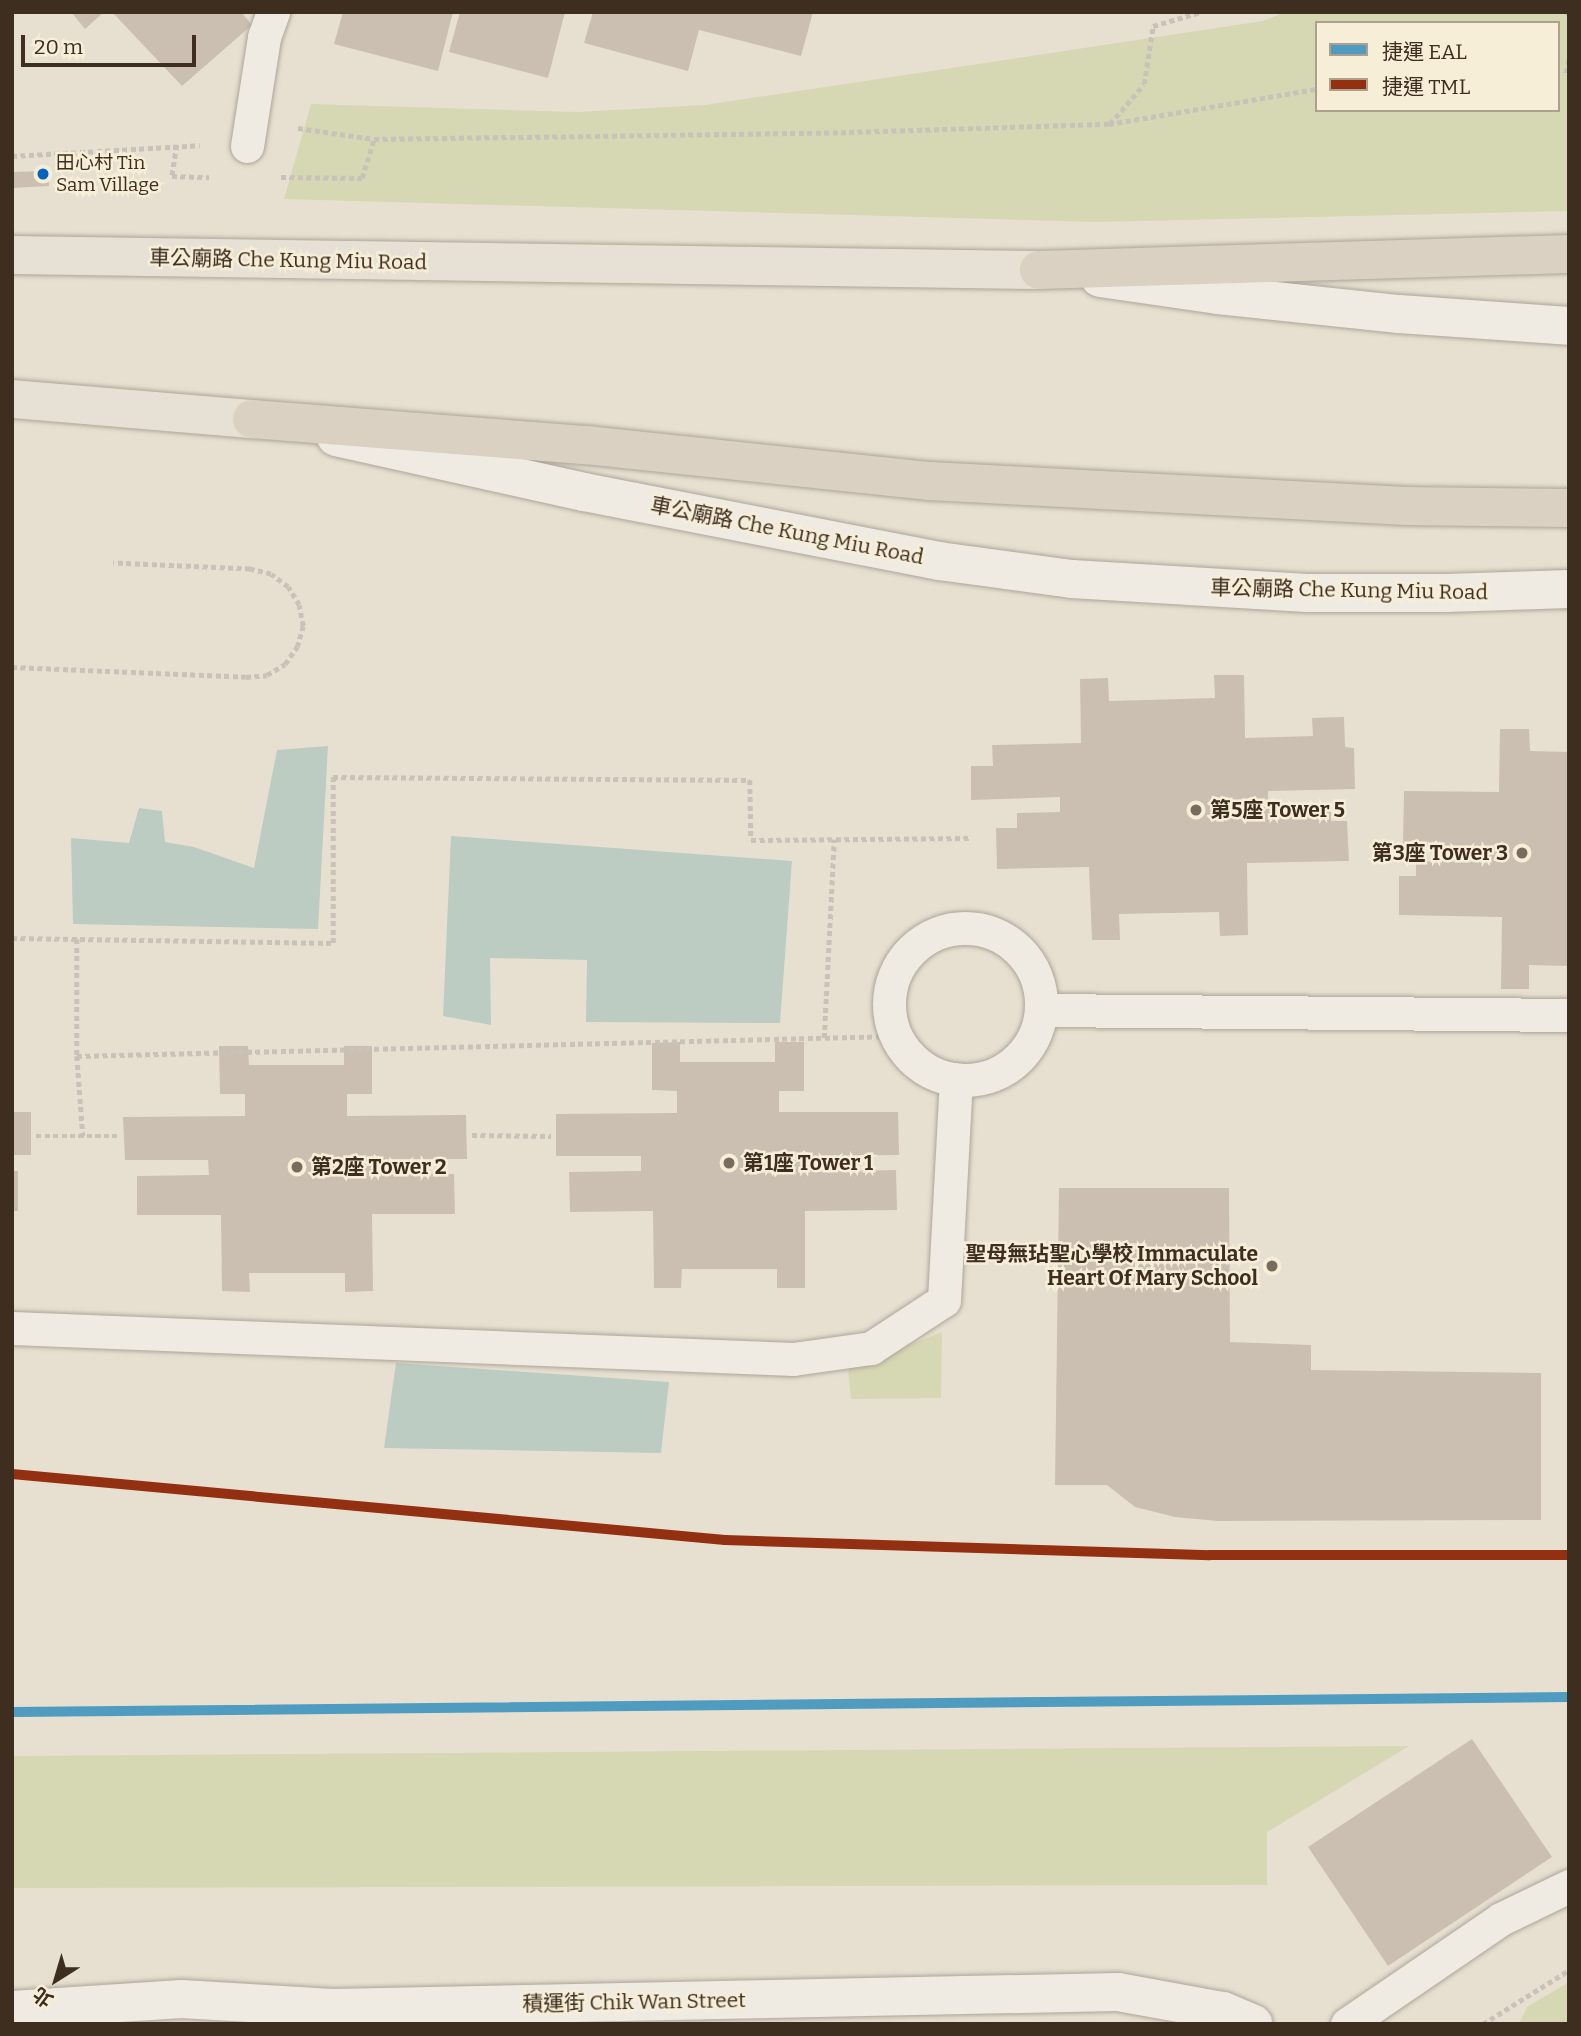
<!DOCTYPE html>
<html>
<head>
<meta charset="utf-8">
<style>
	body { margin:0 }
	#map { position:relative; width:1581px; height:2036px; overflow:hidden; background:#e7e0d1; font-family:Bitter,"Noto Sans TC",serif }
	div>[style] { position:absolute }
	.green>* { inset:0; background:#d6d7b3 }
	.water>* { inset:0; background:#bcccc2 }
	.building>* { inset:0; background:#cbbfb2 }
	.path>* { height:4.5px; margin-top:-2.25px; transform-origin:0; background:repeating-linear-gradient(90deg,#c8c2b9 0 5px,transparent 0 8.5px) }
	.roads { filter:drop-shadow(0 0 2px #ada599) drop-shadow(0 0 2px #ada599) }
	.service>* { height:33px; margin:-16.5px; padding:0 16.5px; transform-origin:16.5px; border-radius:16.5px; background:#efebe3 }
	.service>.ring { margin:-16.5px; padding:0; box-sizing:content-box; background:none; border:33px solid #efebe3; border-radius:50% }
	.tertiary>* { height:38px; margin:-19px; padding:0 19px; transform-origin:19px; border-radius:19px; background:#efebe3 }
	.secondary>* { height:38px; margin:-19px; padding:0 19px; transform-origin:19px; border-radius:19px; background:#efebe3 }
	.primary>* { height:38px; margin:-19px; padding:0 19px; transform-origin:19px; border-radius:19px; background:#e6e1d4 }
	.motorway>* { height:38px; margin:-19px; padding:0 19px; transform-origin:19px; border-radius:19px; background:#dad1c2 }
	.metro-1>* { height:10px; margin:-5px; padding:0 5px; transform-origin:5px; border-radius:5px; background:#4f9cc0 }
	.metro-2>* { height:10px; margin:-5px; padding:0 5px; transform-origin:5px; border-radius:5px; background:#923011 }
	.dots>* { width:19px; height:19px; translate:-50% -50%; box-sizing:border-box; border:4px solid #f7eed8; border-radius:50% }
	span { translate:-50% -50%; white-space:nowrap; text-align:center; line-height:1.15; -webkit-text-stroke:5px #f7eed8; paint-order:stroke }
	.bus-label { font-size:19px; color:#3d2e20 }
	.left { translate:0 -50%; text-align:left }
	.street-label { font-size:21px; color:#3d2e20 }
	.poi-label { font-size:21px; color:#3d2e20; font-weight:700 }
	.right { translate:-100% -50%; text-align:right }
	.frame { position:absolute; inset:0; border:14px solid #3d2e20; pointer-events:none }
	.legend { position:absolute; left:1315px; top:21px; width:245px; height:91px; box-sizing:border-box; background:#f7eed8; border:2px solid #ada18e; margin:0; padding:9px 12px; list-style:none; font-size:21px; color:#3d2e20 }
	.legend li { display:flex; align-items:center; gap:14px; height:35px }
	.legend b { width:35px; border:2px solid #ada18e }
	.north { position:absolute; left:21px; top:1945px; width:70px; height:70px; -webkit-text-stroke:5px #f7eed8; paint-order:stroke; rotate:217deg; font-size:19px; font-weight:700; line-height:28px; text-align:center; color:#3d2e20 }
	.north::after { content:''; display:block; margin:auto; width:24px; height:32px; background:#3d2e20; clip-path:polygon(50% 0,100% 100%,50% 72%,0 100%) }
	.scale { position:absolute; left:21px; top:35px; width:175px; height:32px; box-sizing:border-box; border:4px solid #3d2e20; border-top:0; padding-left:9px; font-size:21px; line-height:24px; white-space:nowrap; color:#3d2e20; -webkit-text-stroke:5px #f7eed8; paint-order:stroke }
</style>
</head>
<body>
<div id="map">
	<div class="green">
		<i style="clip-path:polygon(evenodd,1286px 12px,1569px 12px,1569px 211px,1095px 222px,284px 199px,311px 104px,578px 112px,705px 105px,1263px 21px,1286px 12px,1317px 23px,1558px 23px,1558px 110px,1317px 110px,1317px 23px)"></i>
		<i style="clip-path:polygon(942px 1332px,941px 1398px,851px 1399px,848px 1369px)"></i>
		<i style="clip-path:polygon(1409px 1746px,1267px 1832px,1267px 1885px,12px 1888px,12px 1756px)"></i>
		<i style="clip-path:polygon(1569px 1982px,1569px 2024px,1519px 2024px,1527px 2007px)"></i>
	</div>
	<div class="water">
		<i style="clip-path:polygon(328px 746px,318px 929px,73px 924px,71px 838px,129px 843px,139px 808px,162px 811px,165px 842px,194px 847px,254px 868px,277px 750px)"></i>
		<i style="clip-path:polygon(451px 836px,792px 861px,780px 1023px,586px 1022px,587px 960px,490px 958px,491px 1025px,443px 1016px)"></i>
		<i style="clip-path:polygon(396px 1363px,669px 1382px,661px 1453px,384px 1448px)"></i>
	</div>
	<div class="building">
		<i style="clip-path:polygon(71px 12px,104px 12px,85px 29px)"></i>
		<i style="clip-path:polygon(112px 12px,241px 12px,252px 25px,182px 86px)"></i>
		<i style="clip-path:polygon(343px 12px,453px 12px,438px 71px,334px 44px)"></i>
		<i style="clip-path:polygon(460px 12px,565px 12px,548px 78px,449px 52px)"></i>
		<i style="clip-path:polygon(593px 12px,813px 12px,801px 56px,699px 30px,688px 71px,584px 43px)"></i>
		<i style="clip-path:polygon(48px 171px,49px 186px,12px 188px,12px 172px)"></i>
		<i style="clip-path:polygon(1214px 675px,1244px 675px,1245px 738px,1313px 736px,1312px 718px,1344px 717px,1345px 747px,1354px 748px,1355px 789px,1268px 791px,1268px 807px,1331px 806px,1331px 821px,1347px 821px,1349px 861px,1247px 863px,1248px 935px,1220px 936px,1219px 912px,1119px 914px,1120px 940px,1092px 940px,1089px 867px,997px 869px,996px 828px,1017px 828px,1017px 813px,1060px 812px,1060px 797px,971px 800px,971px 766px,993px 766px,992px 745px,1081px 743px,1080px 679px,1108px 678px,1109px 701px,1215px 698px)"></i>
		<i style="clip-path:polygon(1500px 729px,1529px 729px,1530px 751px,1569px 752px,1569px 966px,1529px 965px,1529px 989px,1501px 989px,1502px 917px,1399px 915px,1399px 876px,1416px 876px,1416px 861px,1475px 862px,1476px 846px,1403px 845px,1404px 791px,1499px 792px)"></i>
		<i style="clip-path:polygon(680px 1042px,680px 1062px,775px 1062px,775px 1042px,804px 1042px,804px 1091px,779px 1091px,779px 1112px,898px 1112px,899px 1155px,817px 1156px,816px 1172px,896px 1170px,897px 1210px,805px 1211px,805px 1288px,777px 1288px,777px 1269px,682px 1269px,681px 1288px,654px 1288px,653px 1211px,570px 1212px,569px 1172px,641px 1171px,641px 1156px,556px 1156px,556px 1114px,677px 1113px,677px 1091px,652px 1090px,652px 1043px)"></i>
		<i style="clip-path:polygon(219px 1046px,248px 1046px,249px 1065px,344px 1065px,344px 1046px,372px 1046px,372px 1094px,347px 1094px,347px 1116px,466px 1115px,467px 1159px,385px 1159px,385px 1175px,454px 1174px,455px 1214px,372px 1214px,373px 1291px,345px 1292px,345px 1273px,249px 1273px,250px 1292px,222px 1291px,221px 1215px,137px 1215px,137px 1176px,209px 1175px,208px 1160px,125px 1160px,123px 1117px,245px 1116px,245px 1094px,220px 1094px)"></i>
		<i style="clip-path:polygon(12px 1112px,31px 1112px,31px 1155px,12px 1155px)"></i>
		<i style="clip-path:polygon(12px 1171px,18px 1171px,18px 1211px,12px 1211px)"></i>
		<i style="clip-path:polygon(1059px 1188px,1229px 1188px,1230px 1342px,1311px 1345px,1311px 1370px,1541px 1373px,1541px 1520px,1218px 1521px,1175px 1517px,1135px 1507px,1107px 1485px,1055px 1485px)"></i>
		<i style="clip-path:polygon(1472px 1739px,1552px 1857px,1388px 1966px,1308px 1847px)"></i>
	</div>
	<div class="path">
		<i style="left:1566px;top:12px;width:4px;rotate:34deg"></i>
		<i style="left:1566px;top:73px;width:14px;rotate:-78deg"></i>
		<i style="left:1110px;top:124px;width:52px;rotate:-49.6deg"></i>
		<i style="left:1144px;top:84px;width:59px;rotate:-81.2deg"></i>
		<i style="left:1153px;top:26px;width:50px;rotate:-16.3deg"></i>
		<i style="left:298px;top:128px;width:77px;rotate:8.2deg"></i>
		<i style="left:177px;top:145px;width:31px;rotate:99deg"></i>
		<i style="left:172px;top:176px;width:37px;rotate:2deg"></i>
		<i style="left:12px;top:156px;width:188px;rotate:-3.3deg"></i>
		<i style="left:281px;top:177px;width:81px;rotate:0.7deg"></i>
		<i style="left:362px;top:178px;width:41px;rotate:-72.9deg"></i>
		<i style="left:374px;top:139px;width:475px;rotate:-0.8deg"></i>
		<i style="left:849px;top:132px;width:260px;rotate:-1.8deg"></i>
		<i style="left:1109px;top:124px;width:211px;rotate:-9.6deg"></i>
		<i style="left:12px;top:667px;width:234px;rotate:2.4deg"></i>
		<i style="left:246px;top:677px;width:21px;rotate:-5deg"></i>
		<i style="left:267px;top:675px;width:21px;rotate:-31deg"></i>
		<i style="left:285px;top:664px;width:21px;rotate:-55deg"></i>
		<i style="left:297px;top:647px;width:22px;rotate:-74deg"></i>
		<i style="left:303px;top:626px;width:21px;rotate:-101deg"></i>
		<i style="left:299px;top:605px;width:21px;rotate:-121deg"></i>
		<i style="left:288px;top:587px;width:21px;rotate:-143deg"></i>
		<i style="left:271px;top:574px;width:22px;rotate:-167deg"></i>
		<i style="left:250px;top:569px;width:137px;rotate:-177.5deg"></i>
		<i style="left:12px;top:938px;width:321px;rotate:0.9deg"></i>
		<i style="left:333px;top:943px;width:166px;rotate:-90deg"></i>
		<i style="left:333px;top:777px;width:417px;rotate:0.4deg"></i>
		<i style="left:750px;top:780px;width:60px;rotate:89deg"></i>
		<i style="left:751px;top:840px;width:218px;rotate:-0.5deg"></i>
		<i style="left:77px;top:939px;width:117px;rotate:90deg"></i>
		<i style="left:77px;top:1056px;width:819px;rotate:-1.4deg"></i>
		<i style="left:824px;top:1038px;width:199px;rotate:-87.1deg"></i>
		<i style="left:77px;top:1056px;width:80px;rotate:85.7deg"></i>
		<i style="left:472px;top:1135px;width:79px;rotate:0.7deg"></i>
		<i style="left:36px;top:1136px;width:81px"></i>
		<i style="left:1483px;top:2024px;width:102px;rotate:-32.1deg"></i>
	</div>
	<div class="roads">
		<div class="service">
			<i style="left:247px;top:146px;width:110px;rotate:-81.1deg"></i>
			<i style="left:264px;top:37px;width:27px;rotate:-70deg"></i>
			<i class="ring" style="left:889px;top:928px;width:119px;height:119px"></i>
			<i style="left:1042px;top:1010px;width:527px;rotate:0.54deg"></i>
			<i style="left:12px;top:1328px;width:782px;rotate:2.27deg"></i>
			<i style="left:793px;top:1359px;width:79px;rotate:-8deg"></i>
			<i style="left:871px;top:1348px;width:87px;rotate:-33.3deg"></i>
			<i style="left:944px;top:1300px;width:221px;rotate:-86.9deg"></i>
			<i style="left:1347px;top:2024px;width:186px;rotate:-34.3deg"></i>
			<i style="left:1501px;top:1919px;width:76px;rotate:-25.9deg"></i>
		</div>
		<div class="tertiary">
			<i style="left:12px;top:2010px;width:170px;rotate:-3.7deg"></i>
			<i style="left:182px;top:1999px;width:151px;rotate:3.4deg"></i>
			<i style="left:333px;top:2008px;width:785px;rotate:-1.17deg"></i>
			<i style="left:1118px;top:1992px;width:107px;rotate:10.3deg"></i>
			<i style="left:1223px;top:2011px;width:33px;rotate:23deg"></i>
		</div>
		<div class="secondary">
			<i style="left:1100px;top:278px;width:119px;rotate:8.2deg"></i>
			<i style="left:1218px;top:295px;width:182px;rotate:6deg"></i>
			<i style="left:1399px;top:314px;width:170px;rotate:4deg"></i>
			<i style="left:336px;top:437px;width:254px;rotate:12.5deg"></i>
			<i style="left:584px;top:492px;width:362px;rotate:11deg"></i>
			<i style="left:939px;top:561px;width:134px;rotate:7.7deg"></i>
			<i style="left:1072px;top:579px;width:235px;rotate:3.4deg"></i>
			<i style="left:1307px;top:593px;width:139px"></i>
			<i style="left:1446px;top:593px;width:123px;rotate:-1.9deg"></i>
		</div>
		<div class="primary">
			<i style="left:12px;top:255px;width:1027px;rotate:0.84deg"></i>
			<i style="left:12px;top:399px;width:241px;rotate:4.8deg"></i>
		</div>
		<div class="motorway">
			<i style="left:1039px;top:270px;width:530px;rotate:-1.73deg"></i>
			<i style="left:252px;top:419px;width:335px;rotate:4.5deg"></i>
			<i style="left:586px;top:445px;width:346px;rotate:6deg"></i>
			<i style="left:930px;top:481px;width:477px;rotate:3deg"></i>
			<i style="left:1406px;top:506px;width:163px;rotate:0.7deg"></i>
		</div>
	</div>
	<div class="metro-1">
		<i style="left:12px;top:1712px;width:1557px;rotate:-0.55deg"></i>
	</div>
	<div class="metro-2">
		<i style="left:12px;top:1474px;width:716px;rotate:5.29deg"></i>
		<i style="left:725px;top:1540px;width:485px;rotate:1.8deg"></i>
		<i style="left:1210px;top:1555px;width:359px"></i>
	</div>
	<div class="dots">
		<i style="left:43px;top:174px;background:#0065bd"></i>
		<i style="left:1196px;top:810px;background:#786c5e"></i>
		<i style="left:1522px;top:853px;background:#786c5e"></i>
		<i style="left:729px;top:1163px;background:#786c5e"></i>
		<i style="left:297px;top:1167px;background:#786c5e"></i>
		<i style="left:1272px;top:1266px;background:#786c5e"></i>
	</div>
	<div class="bus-label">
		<span class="left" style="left:56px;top:174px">田心村 Tin<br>Sam Village</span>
	</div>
	<div class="street-label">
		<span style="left:288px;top:260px;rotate:1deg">車公廟路 Che Kung Miu Road</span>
		<span style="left:787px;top:531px;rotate:11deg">車公廟路 Che Kung Miu Road</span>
		<span style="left:1349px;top:590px;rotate:1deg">車公廟路 Che Kung Miu Road</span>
		<span style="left:634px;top:2002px;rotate:-1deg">積運街 Chik Wan Street</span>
	</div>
	<div class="poi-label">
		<span class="left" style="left:1210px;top:810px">第5座 Tower 5</span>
		<span class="right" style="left:1508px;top:853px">第3座 Tower 3</span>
		<span class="left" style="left:743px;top:1163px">第1座 Tower 1</span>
		<span class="left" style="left:311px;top:1167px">第2座 Tower 2</span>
		<span class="right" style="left:1258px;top:1266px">聖母無玷聖心學校 Immaculate<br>Heart Of Mary School</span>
	</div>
	<div class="frame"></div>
	<ul class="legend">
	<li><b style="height:9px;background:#4f9cc0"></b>捷運 EAL</li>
	<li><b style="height:9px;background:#923011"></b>捷運 TML</li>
	</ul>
	<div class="north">北</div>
	<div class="scale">20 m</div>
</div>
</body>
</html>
